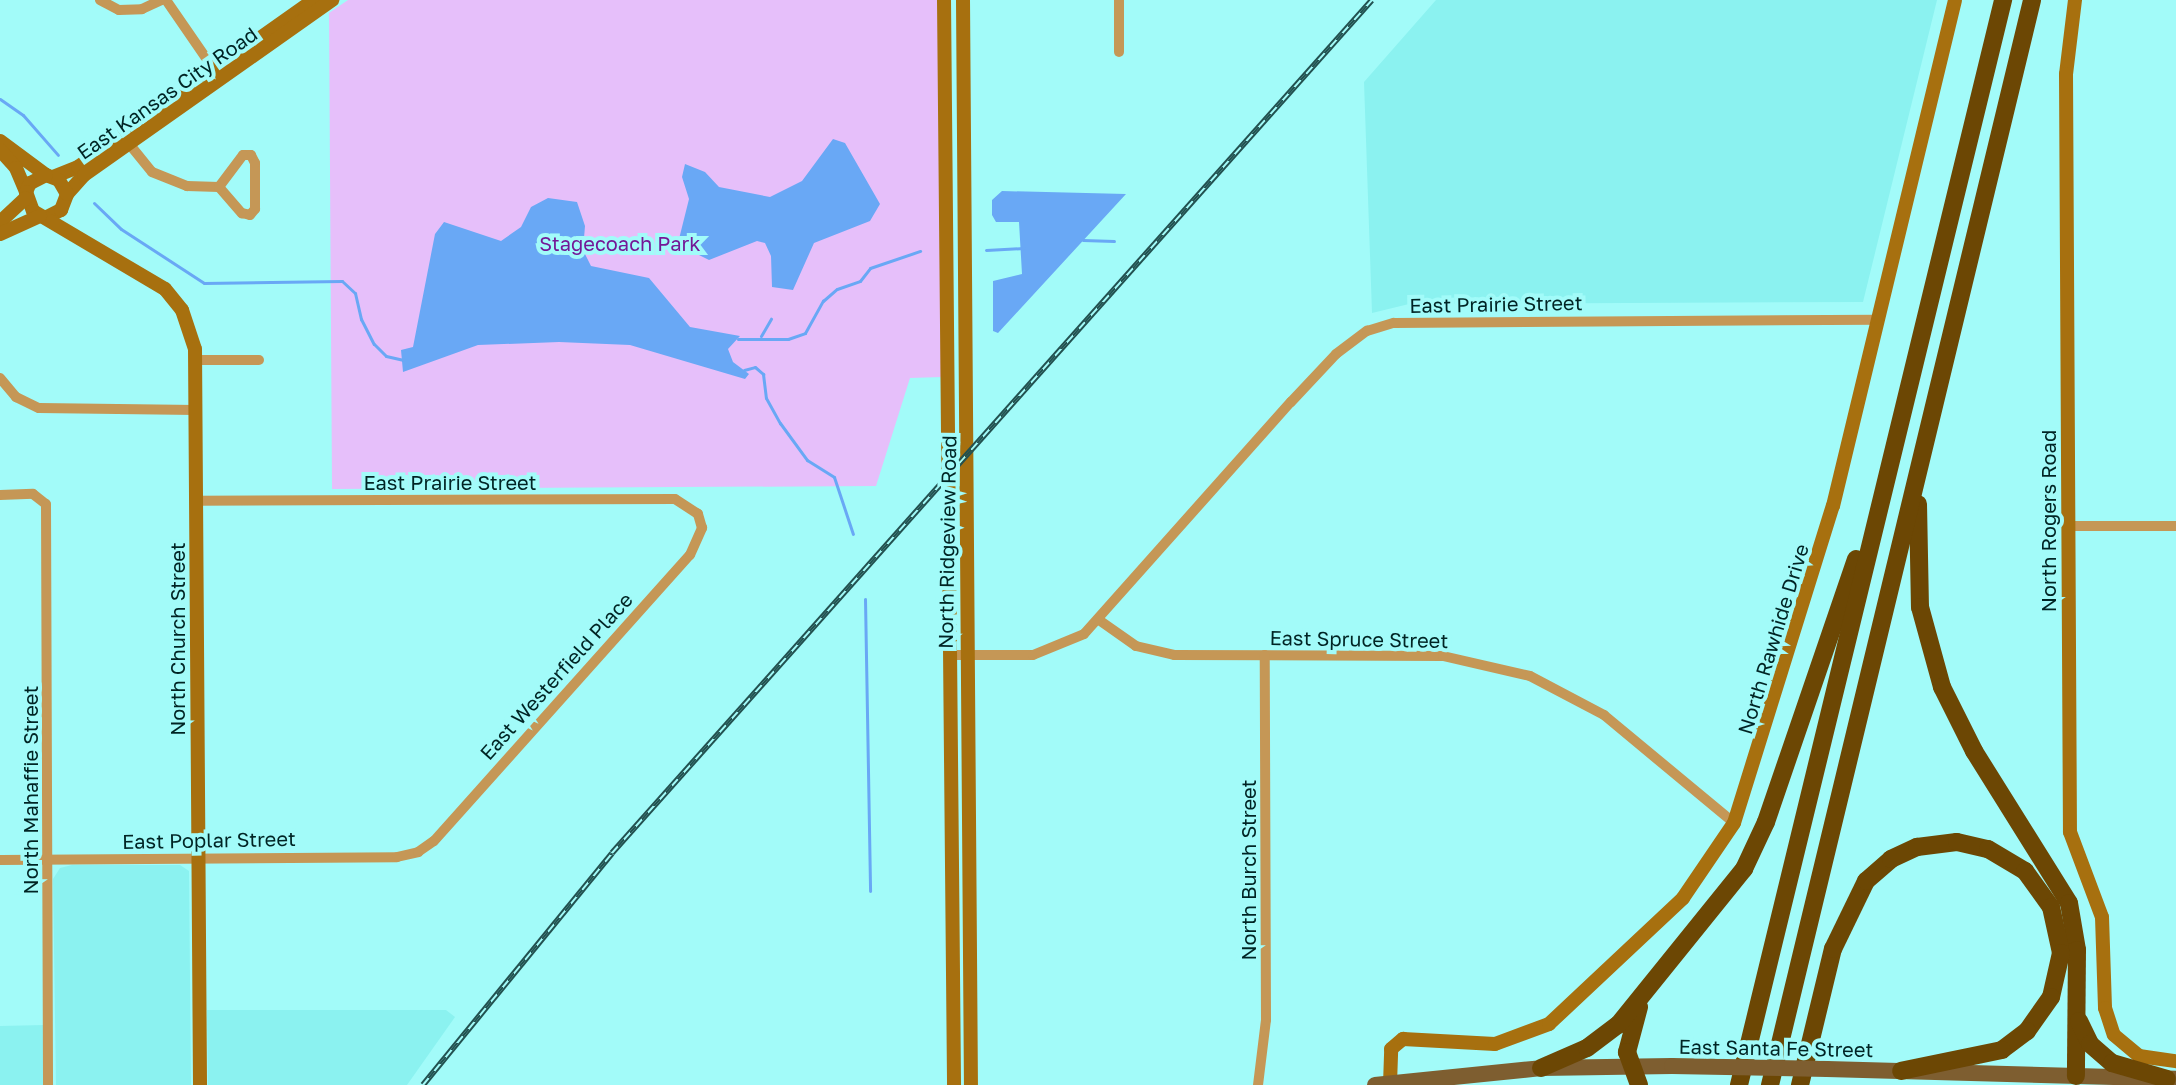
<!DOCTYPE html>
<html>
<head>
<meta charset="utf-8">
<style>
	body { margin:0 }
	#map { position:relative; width:2176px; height:1085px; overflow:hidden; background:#a2fbf9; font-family:"Golos Text",sans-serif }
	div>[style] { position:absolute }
	.built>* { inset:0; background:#8bf2f0 }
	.green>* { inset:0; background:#e6bffa }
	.water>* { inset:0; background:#69a8f5 }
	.stream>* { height:3px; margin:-1.5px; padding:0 1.5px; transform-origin:1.5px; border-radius:1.5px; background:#69a8f5 }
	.street>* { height:10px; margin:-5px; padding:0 5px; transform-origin:5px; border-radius:5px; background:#c59756 }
	.secondary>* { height:14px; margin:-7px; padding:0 7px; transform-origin:7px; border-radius:7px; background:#a7700f }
	.primary>* { height:16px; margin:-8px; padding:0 8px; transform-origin:8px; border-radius:8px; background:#7e5e30 }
	.highway>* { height:18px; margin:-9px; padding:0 9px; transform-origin:9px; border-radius:9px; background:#6c4704 }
	.rail>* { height:6px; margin-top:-3px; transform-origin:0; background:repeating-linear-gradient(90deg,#a2fbf9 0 9px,#225150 0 18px); box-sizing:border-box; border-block:2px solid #225150 }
	.primary-bridge>* { height:16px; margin:-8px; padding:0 8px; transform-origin:8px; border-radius:8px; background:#7e5e30 }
	span { translate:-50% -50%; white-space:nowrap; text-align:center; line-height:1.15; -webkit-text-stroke:8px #a2fbf9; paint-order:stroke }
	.street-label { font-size:20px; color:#002424 }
	.park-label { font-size:20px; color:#741896 }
</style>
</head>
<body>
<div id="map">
	<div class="built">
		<i style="clip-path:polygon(1436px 0,1937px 0,1863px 302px,1409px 304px,1372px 313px,1364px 82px)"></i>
		<i style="clip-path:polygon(72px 865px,180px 865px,189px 871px,191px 1085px,56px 1085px,53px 879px,60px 868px)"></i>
		<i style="clip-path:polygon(207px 1010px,446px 1010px,455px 1017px,407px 1085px,208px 1085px)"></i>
		<i style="clip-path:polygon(45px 1025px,43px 1085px,0 1085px,0 1026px)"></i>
	</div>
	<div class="green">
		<i style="clip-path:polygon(348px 0,938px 0,942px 377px,910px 378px,876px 486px,332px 489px,329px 13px)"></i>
	</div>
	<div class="water">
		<i style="clip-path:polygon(833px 139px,845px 143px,880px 204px,870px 221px,814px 243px,793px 290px,772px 287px,771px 256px,765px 243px,757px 241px,709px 260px,683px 247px,679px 239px,689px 199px,682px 177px,685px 164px,705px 172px,719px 187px,770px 197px,802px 181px)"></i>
		<i style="clip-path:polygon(1002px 191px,1126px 194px,998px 333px,993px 331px,993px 281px,1022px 274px,1019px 222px,996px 222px,992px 215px,992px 200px)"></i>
		<i style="clip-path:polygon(548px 198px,577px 202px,585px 226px,583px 250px,591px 266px,649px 278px,690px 327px,740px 336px,728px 349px,733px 362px,749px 374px,745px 379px,630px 345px,559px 342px,478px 345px,403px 372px,401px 350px,413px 347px,435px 234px,444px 222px,501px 241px,521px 227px,531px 207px)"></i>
	</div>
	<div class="stream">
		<i style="left:0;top:99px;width:28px;rotate:35deg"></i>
		<i style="left:23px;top:115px;width:53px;rotate:48.8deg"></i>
		<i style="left:94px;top:203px;width:37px;rotate:44deg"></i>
		<i style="left:121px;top:229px;width:99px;rotate:33deg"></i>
		<i style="left:204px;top:283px;width:138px;rotate:-0.8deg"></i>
		<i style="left:342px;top:281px;width:18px;rotate:43deg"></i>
		<i style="left:355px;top:293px;width:27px;rotate:77deg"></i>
		<i style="left:361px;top:319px;width:28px;rotate:63deg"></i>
		<i style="left:374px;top:344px;width:17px;rotate:45deg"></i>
		<i style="left:386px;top:356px;width:18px;rotate:13deg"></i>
		<i style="left:1083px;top:240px;width:31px;rotate:2deg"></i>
		<i style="left:986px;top:250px;width:38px;rotate:-3deg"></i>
		<i style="left:761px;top:336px;width:20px;rotate:-60deg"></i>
		<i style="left:738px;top:339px;width:50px"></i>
		<i style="left:788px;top:339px;width:18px;rotate:-19deg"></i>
		<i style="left:805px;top:333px;width:37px;rotate:-61deg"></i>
		<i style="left:823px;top:301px;width:18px;rotate:-41deg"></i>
		<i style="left:837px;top:289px;width:24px;rotate:-19deg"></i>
		<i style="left:860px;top:281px;width:16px;rotate:-52deg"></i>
		<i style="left:870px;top:268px;width:53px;rotate:-18.8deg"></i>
		<i style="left:744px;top:370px;width:11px;rotate:-15deg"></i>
		<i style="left:755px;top:367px;width:11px;rotate:41deg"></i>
		<i style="left:763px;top:374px;width:24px;rotate:83deg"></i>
		<i style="left:766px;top:398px;width:29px;rotate:61deg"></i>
		<i style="left:780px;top:423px;width:46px;rotate:53.9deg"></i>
		<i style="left:807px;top:460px;width:32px;rotate:32deg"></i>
		<i style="left:834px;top:477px;width:60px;rotate:71.6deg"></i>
		<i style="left:865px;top:599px;width:292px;rotate:89deg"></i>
	</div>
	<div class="street">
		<i style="left:100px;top:0;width:21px;rotate:28deg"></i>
		<i style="left:119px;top:10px;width:23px;rotate:-2deg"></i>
		<i style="left:142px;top:9px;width:21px;rotate:-25deg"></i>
		<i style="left:166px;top:0;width:90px;rotate:55.4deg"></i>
		<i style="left:1119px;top:52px;width:52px;rotate:-90deg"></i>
		<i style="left:126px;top:140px;width:41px;rotate:50.9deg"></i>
		<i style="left:152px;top:172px;width:38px;rotate:22deg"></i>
		<i style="left:187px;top:186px;width:32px;rotate:2deg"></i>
		<i style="left:219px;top:187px;width:35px;rotate:49deg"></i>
		<i style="left:242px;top:213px;width:8px;rotate:14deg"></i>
		<i style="left:250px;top:215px;width:8px;rotate:-50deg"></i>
		<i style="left:255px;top:209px;width:46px;rotate:-90deg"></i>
		<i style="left:255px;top:163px;width:9px;rotate:-117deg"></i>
		<i style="left:251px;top:155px;width:8px;rotate:180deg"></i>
		<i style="left:243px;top:155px;width:40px;rotate:127deg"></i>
		<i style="left:196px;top:360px;width:63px"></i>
		<i style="left:0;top:378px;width:25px;rotate:50deg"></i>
		<i style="left:16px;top:397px;width:25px;rotate:26deg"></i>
		<i style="left:39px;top:408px;width:157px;rotate:0.7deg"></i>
		<i style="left:0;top:495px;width:33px;rotate:-2deg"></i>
		<i style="left:33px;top:494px;width:16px;rotate:38deg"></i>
		<i style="left:46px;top:504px;width:581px;rotate:89.8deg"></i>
		<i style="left:2068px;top:526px;width:108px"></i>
		<i style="left:1099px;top:620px;width:45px;rotate:35.1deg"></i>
		<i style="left:1136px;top:646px;width:39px;rotate:13deg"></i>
		<i style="left:1174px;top:655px;width:269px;rotate:0.2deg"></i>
		<i style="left:1443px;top:656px;width:89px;rotate:12.9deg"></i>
		<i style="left:1530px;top:676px;width:84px;rotate:27.8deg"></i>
		<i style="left:1604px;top:715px;width:169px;rotate:39.7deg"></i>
		<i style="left:951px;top:655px;width:82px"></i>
		<i style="left:1033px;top:655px;width:55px;rotate:-22.4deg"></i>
		<i style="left:1084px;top:634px;width:311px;rotate:-48.3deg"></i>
		<i style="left:1291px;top:402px;width:66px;rotate:-46.8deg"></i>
		<i style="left:1336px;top:354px;width:39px;rotate:-37deg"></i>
		<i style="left:1367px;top:331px;width:28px;rotate:-17deg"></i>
		<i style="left:1394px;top:323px;width:483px;rotate:-0.4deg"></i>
		<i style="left:0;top:860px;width:397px;rotate:-0.4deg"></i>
		<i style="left:397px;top:857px;width:22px;rotate:-13deg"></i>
		<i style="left:418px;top:852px;width:19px;rotate:-35deg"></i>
		<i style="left:434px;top:841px;width:384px;rotate:-48.2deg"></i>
		<i style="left:690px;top:555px;width:30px;rotate:-66deg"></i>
		<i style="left:702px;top:528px;width:15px;rotate:-106deg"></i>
		<i style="left:698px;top:514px;width:27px;rotate:-147deg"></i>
		<i style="left:675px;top:499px;width:479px;rotate:179.8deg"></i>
		<i style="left:1258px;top:1085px;width:65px;rotate:-83deg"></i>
		<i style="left:1266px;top:1020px;width:365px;rotate:-90.2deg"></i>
	</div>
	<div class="secondary">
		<i style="left:944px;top:0;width:1085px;rotate:89.47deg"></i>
		<i style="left:963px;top:0;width:1085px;rotate:89.58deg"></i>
		<i style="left:2075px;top:0;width:75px;rotate:96.9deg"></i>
		<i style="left:2066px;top:74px;width:758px;rotate:89.7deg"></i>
		<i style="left:2070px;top:832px;width:91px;rotate:69.4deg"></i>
		<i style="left:2102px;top:917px;width:91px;rotate:88.1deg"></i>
		<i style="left:2105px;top:1008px;width:28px;rotate:72deg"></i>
		<i style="left:2114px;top:1035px;width:33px;rotate:40deg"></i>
		<i style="left:2139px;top:1056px;width:37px;rotate:8deg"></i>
		<i style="left:0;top:141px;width:57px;rotate:36.5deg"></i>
		<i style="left:0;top:150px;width:24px;rotate:48deg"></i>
		<i style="left:16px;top:168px;width:26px;rotate:67deg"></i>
		<i style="left:53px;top:177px;width:27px;rotate:-22deg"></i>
		<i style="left:78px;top:167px;width:289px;rotate:-35.3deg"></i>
		<i style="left:67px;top:194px;width:25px;rotate:-48deg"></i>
		<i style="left:84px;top:175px;width:304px;rotate:-35.2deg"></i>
		<i style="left:47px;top:217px;width:16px;rotate:-27deg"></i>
		<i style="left:61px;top:210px;width:17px;rotate:-69deg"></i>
		<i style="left:67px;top:194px;width:16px;rotate:-120deg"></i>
		<i style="left:59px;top:180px;width:14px;rotate:-159deg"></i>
		<i style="left:46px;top:175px;width:18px;rotate:153deg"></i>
		<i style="left:30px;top:183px;width:10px;rotate:114deg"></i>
		<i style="left:26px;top:192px;width:20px;rotate:70deg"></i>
		<i style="left:33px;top:211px;width:153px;rotate:30.6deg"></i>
		<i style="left:165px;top:289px;width:27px;rotate:51deg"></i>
		<i style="left:182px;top:310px;width:41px;rotate:71.6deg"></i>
		<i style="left:195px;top:349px;width:736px;rotate:89.61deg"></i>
		<i style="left:0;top:222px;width:35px;rotate:-43deg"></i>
		<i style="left:0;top:234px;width:44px;rotate:-24.2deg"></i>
		<i style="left:1390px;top:1084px;width:35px;rotate:-88deg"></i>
		<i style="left:1391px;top:1049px;width:16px;rotate:-40deg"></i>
		<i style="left:1403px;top:1039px;width:92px;rotate:3.1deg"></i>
		<i style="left:1495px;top:1044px;width:58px;rotate:-20.3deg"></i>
		<i style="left:1549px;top:1024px;width:184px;rotate:-43.2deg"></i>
		<i style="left:1683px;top:898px;width:91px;rotate:-55.8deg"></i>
		<i style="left:1734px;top:823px;width:332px;rotate:-72.7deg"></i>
		<i style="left:1833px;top:506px;width:520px;rotate:-76.44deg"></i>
	</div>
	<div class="primary">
		<i style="left:1827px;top:1069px;width:349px;rotate:1.6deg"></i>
		<i style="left:1375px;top:1085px;width:167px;rotate:-5.8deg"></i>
		<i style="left:1541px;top:1068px;width:131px;rotate:-0.9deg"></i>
	</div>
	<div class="highway">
		<i style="left:1918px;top:504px;width:103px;rotate:88.9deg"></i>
		<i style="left:1920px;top:607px;width:83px;rotate:74.6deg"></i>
		<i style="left:1942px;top:687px;width:72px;rotate:63.4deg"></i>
		<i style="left:1974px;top:751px;width:179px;rotate:58deg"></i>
		<i style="left:2069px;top:903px;width:48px;rotate:80.3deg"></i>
		<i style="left:2077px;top:950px;width:126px;rotate:90.5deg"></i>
		<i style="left:1639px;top:1007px;width:47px;rotate:104.9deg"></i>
		<i style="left:1627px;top:1052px;width:35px;rotate:70deg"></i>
		<i style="left:2079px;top:1021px;width:25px;rotate:64deg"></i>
		<i style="left:2090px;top:1044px;width:29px;rotate:41deg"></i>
		<i style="left:2112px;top:1063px;width:57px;rotate:16.2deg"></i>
		<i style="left:1541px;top:1068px;width:50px;rotate:-23.5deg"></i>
		<i style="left:1587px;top:1048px;width:39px;rotate:-37deg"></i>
		<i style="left:1618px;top:1025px;width:201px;rotate:-51.1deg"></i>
		<i style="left:1744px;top:869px;width:52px;rotate:-64.9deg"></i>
		<i style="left:1766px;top:822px;width:278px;rotate:-71.1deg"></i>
		<i style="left:1739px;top:1085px;width:1117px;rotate:-76.32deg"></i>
		<i style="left:1770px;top:1085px;width:1116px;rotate:-76.42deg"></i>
		<i style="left:1800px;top:1085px;width:140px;rotate:-76.4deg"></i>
		<i style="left:1833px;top:949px;width:76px;rotate:-64.1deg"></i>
		<i style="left:1866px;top:881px;width:33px;rotate:-41deg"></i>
		<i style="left:1891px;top:859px;width:29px;rotate:-25deg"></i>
		<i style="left:1917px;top:847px;width:40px;rotate:-7.1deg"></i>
		<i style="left:1957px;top:842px;width:32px;rotate:13deg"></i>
		<i style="left:1988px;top:849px;width:43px;rotate:30.7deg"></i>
		<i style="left:2025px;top:871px;width:44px;rotate:54.2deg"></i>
		<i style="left:2051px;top:907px;width:47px;rotate:77.7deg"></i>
		<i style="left:2061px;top:953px;width:45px;rotate:102.8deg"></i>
		<i style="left:2051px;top:997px;width:42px;rotate:125.2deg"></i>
		<i style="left:2027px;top:1031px;width:31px;rotate:143deg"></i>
		<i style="left:2002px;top:1050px;width:103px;rotate:168.3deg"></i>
	</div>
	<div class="rail">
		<i style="left:423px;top:1085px;width:299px;rotate:-50.8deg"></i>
		<i style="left:612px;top:853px;width:1142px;rotate:-48.3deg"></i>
	</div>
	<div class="primary-bridge">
		<i style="left:1672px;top:1066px;width:155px;rotate:1.1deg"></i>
	</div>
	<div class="street-label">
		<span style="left:167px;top:93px;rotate:-35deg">East Kansas City Road</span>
		<span style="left:1496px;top:304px;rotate:-1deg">East Prairie Street</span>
		<span style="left:450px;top:482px">East Prairie Street</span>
		<span style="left:2048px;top:521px;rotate:-90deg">North Rogers Road</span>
		<span style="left:947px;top:542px;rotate:-89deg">North Ridgeview Road</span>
		<span style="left:177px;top:639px;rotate:-90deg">North Church Street</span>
		<span style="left:1359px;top:639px;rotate:1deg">East Spruce Street</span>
		<span style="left:1773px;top:639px;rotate:-73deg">North Rawhide Drive</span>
		<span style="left:556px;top:676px;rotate:-48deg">East Westerfield Place</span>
		<span style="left:30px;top:790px;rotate:-90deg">North Mahaffie Street</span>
		<span style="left:209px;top:840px;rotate:-1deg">East Poplar Street</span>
		<span style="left:1248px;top:870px;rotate:-90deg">North Burch Street</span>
		<span style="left:1776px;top:1048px;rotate:1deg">East Santa Fe Street</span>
	</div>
	<div class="park-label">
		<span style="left:620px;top:243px">Stagecoach Park</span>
	</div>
</div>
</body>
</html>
